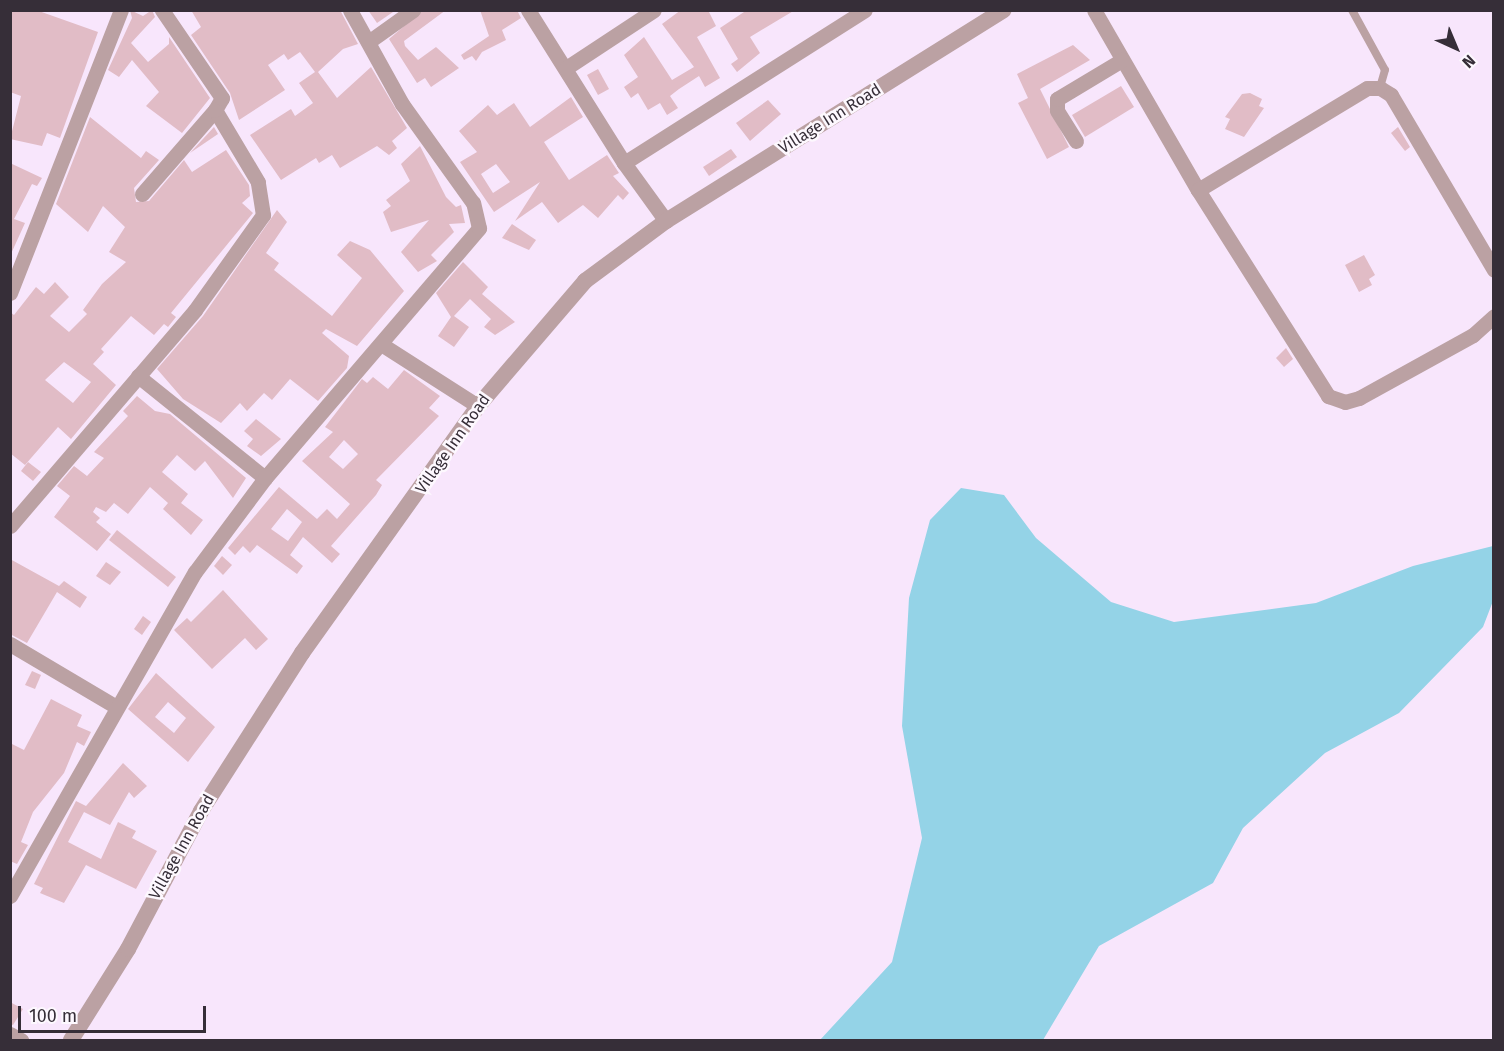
<!DOCTYPE html>
<html>
<head>
<meta charset="utf-8">
<style>
	body { margin:0 }
	#map { position:relative; width:1504px; height:1051px; overflow:hidden; background:#f8e6fc; font-family:"Fira Sans",sans-serif }
	div>[style] { position:absolute }
	.water>* { inset:0; background:#94d3e7 }
	.building>* { inset:0; background:#e1bcc6 }
	.service>* { height:8px; margin:-4px; padding:0 4px; transform-origin:4px; border-radius:4px; background:#bba1a3 }
	.minor>* { height:15px; margin:-7.5px; padding:0 7.5px; transform-origin:7.5px; border-radius:7.5px; background:#bba1a3 }
	.tertiary>* { height:16px; margin:-8px; padding:0 8px; transform-origin:8px; border-radius:8px; background:#bba1a3 }
	span { translate:-50% -50%; white-space:nowrap; text-align:center; line-height:1.15; -webkit-text-stroke:5px #fdf8fe; paint-order:stroke }
	.street-label { font-size:16px; color:#362e38 }
	.frame { position:absolute; inset:0; border:12px solid #362e38; pointer-events:none }
	.north { position:absolute; left:1426px; top:18px; width:60px; height:60px; -webkit-text-stroke:4px #fdf8fe; paint-order:stroke; rotate:136deg; font-size:16px; font-weight:700; line-height:24px; text-align:center; color:#362e38 }
	.north::after { content:''; display:block; margin:auto; width:21px; height:27px; background:#362e38; clip-path:polygon(50% 0,100% 100%,50% 72%,0 100%) }
	.scale { position:absolute; left:18px; top:1006px; width:188px; height:27px; box-sizing:border-box; border:3px solid #362e38; border-top:0; padding-left:8px; font-size:18px; line-height:21px; white-space:nowrap; color:#362e38; -webkit-text-stroke:4px #fdf8fe; paint-order:stroke }
</style>
</head>
<body>
<div id="map">
	<div class="water">
		<i style="clip-path:polygon(961px 488px,1004px 495px,1036px 538px,1111px 602px,1174px 622px,1316px 603px,1413px 566px,1493px 546px,1493px 601px,1483px 627px,1399px 713px,1325px 753px,1243px 828px,1213px 883px,1099px 946px,1043px 1040px,820px 1040px,892px 962px,922px 838px,902px 726px,909px 598px,930px 520px)"></i>
	</div>
	<div class="building">
		<i style="clip-path:polygon(10px 10px,36px 10px,98px 32px,60px 138px,47px 133px,42px 146px,10px 139px,21px 96px,10px 92px)"></i>
		<i style="clip-path:polygon(130px 10px,143px 16px,152px 10px,155px 17px,131px 43px,148px 62px,169px 44px,169px 37px,210px 98px,182px 133px,146px 106px,159px 92px,132px 60px,119px 77px,108px 70px,132px 18px)"></i>
		<i style="clip-path:polygon(191px 10px,340px 10px,358px 44px,343px 49px,318px 72px,337px 98px,371px 67px,407px 128px,392px 141px,397px 148px,389px 155px,377px 146px,340px 168px,332px 155px,319px 163px,316px 158px,281px 180px,250px 135px,291px 109px,295px 116px,313px 103px,299px 83px,315px 72px,300px 52px,288px 60px,284px 54px,268px 65px,285px 90px,239px 120px,230px 93px,191px 35px,201px 27px)"></i>
		<i style="clip-path:polygon(368px 10px,392px 10px,393px 12px,377px 23px)"></i>
		<i style="clip-path:polygon(423px 10px,446px 10px,404px 41px,405px 46px,418px 60px,436px 47px,459px 68px,431px 87px,425px 78px,417px 83px,389px 39px)"></i>
		<i style="clip-path:polygon(480px 10px,517px 10px,521px 18px,502px 30px,506px 40px,482px 52px,476px 61px,472px 56px,464px 60px,461px 55px,489px 36px)"></i>
		<i style="clip-path:polygon(681px 10px,708px 10px,716px 26px,697px 37px,720px 78px,705px 87px,699px 76px,679px 89px,670px 96px,678px 108px,667px 115px,660px 103px,648px 110px,638px 93px,631px 98px,624px 87px,638px 77px,624px 55px,644px 37px,672px 80px,694px 67px,662px 24px)"></i>
		<i style="clip-path:polygon(747px 10px,795px 10px,750px 37px,760px 53px,737px 72px,731px 64px,738px 59px,720px 28px)"></i>
		<i style="clip-path:polygon(1073px 45px,1090px 60px,1040px 89px,1069px 147px,1047px 159px,1018px 103px,1028px 98px,1017px 74px)"></i>
		<i style="clip-path:polygon(598px 69px,609px 89px,598px 95px,587px 75px)"></i>
		<i style="clip-path:polygon(1121px 86px,1134px 107px,1085px 137px,1072px 115px)"></i>
		<i style="clip-path:polygon(1250px 93px,1262px 99px,1259px 106px,1264px 108px,1244px 137px,1225px 129px,1230px 119px,1225px 117px,1242px 94px)"></i>
		<i style="clip-path:polygon(evenodd,571px 97px,583px 117px,544px 142px,569px 180px,607px 155px,619px 173px,613px 176px,629px 193px,623px 200px,618px 195px,598px 218px,583px 205px,558px 223px,542px 202px,515px 221px,540px 182px,494px 212px,460px 162px,477px 152px,459px 131px,488px 105px,497px 115px,514px 103px,530px 127px,571px 97px,496px 164px,510px 182px,493px 193px,481px 174px,496px 164px)"></i>
		<i style="clip-path:polygon(768px 100px,781px 114px,750px 141px,736px 123px)"></i>
		<i style="clip-path:polygon(evenodd,90px 117px,141px 158px,146px 151px,159px 160px,134px 188px,136px 202px,149px 201px,184px 160px,192px 172px,226px 150px,249px 185px,250px 196px,242px 203px,253px 213px,171px 313px,176px 317px,168px 327px,164px 324px,154px 335px,131px 316px,101px 349px,104px 352px,93px 364px,116px 385px,71px 439px,58px 427px,25px 465px,10px 453px,10px 312px,14px 315px,36px 287px,44px 294px,55px 282px,69px 297px,50px 316px,69px 332px,87px 314px,83px 310px,102px 284px,126px 262px,109px 252px,125px 227px,103px 206px,88px 232px,56px 204px,90px 117px,64px 362px,91px 382px,73px 403px,45px 380px,64px 362px)"></i>
		<i style="clip-path:polygon(214px 127px,218px 134px,190px 153px)"></i>
		<i style="clip-path:polygon(1398px 127px,1410px 147px,1405px 151px,1391px 133px)"></i>
		<i style="clip-path:polygon(420px 146px,446px 197px,456px 207px,461px 205px,465px 223px,449px 224px,454px 232px,431px 255px,437px 261px,418px 272px,401px 252px,429px 220px,391px 232px,383px 212px,391px 206px,386px 200px,410px 181px,401px 164px)"></i>
		<i style="clip-path:polygon(731px 149px,737px 157px,709px 176px,703px 167px)"></i>
		<i style="clip-path:polygon(10px 163px,42px 178px,37px 186px,32px 184px,14px 219px,25px 223px,10px 256px)"></i>
		<i style="clip-path:polygon(277px 210px,287px 222px,266px 253px,279px 263px,274px 270px,332px 316px,362px 278px,337px 255px,350px 241px,370px 250px,404px 291px,357px 346px,326px 329px,322px 333px,349px 356px,347px 368px,318px 401px,290px 379px,272px 400px,264px 393px,247px 411px,240px 403px,221px 423px,183px 399px,157px 369px,203px 316px)"></i>
		<i style="clip-path:polygon(512px 224px,536px 240px,529px 250px,502px 238px)"></i>
		<i style="clip-path:polygon(1364px 255px,1375px 275px,1369px 279px,1372px 285px,1359px 292px,1345px 265px)"></i>
		<i style="clip-path:polygon(463px 262px,488px 287px,482px 294px,515px 322px,495px 335px,484px 327px,491px 319px,470px 299px,454px 316px,469px 327px,454px 347px,438px 336px,451px 317px,436px 293px)"></i>
		<i style="clip-path:polygon(1286px 348px,1293px 359px,1284px 367px,1276px 358px)"></i>
		<i style="clip-path:polygon(evenodd,404px 370px,440px 396px,429px 408px,439px 416px,376px 480px,382px 485px,376px 495px,331px 546px,340px 554px,332px 563px,303px 537px,290px 555px,303px 566px,297px 574px,257px 545px,250px 553px,243px 546px,235px 555px,228px 548px,279px 487px,317px 519px,327px 509px,337px 519px,350px 504px,302px 461px,333px 432px,325px 427px,362px 379px,367px 383px,373px 377px,388px 389px,404px 370px,344px 440px,358px 454px,343px 469px,329px 457px,344px 440px,404px 370px,287px 509px,302px 522px,288px 541px,271px 529px,287px 509px)"></i>
		<i style="clip-path:polygon(137px 396px,155px 411px,170px 414px,246px 478px,233px 498px,205px 461px,195px 471px,177px 455px,162px 472px,188px 494px,181px 503px,203px 520px,191px 535px,163px 509px,168px 503px,150px 487px,128px 514px,114px 503px,106px 512px,96px 507px,93px 512px,100px 518px,96px 522px,111px 534px,97px 551px,54px 517px,70px 496px,57px 486px,74px 466px,87px 476px,104px 458px,94px 452px,128px 416px,123px 411px)"></i>
		<i style="clip-path:polygon(256px 419px,281px 439px,261px 456px,247px 446px,253px 439px,244px 431px)"></i>
		<i style="clip-path:polygon(28px 462px,41px 472px,33px 481px,21px 471px)"></i>
		<i style="clip-path:polygon(117px 530px,176px 577px,168px 587px,109px 540px)"></i>
		<i style="clip-path:polygon(222px 556px,232px 565px,223px 575px,214px 566px)"></i>
		<i style="clip-path:polygon(10px 559px,59px 586px,64px 581px,87px 597px,80px 608px,57px 592px,27px 643px,10px 634px)"></i>
		<i style="clip-path:polygon(106px 562px,121px 572px,110px 585px,96px 576px)"></i>
		<i style="clip-path:polygon(223px 590px,268px 639px,256px 650px,245px 638px,212px 669px,174px 630px,187px 618px,191px 622px)"></i>
		<i style="clip-path:polygon(143px 616px,151px 622px,142px 635px,134px 629px)"></i>
		<i style="clip-path:polygon(32px 671px,41px 675px,35px 689px,25px 685px)"></i>
		<i style="clip-path:polygon(evenodd,156px 673px,215px 727px,188px 762px,128px 709px,156px 673px,168px 702px,186px 718px,174px 733px,155px 717px,168px 702px)"></i>
		<i style="clip-path:polygon(51px 699px,82px 715px,77px 726px,91px 732px,84px 746px,77px 742px,64px 773px,33px 812px,21px 842px,28px 845px,17px 864px,10px 861px,10px 743px,24px 750px)"></i>
		<i style="clip-path:polygon(123px 763px,147px 786px,134px 798px,129px 792px,110px 825px,84px 812px,68px 842px,101px 859px,118px 822px,136px 831px,132px 838px,157px 851px,136px 889px,86px 865px,64px 903px,40px 893px,43px 888px,34px 884px,76px 801px,86px 806px)"></i>
		<i style="clip-path:polygon(10px 1002px,23px 1009px,13px 1025px,10px 1024px)"></i>
	</div>
	<div class="service">
		<i style="left:1352px;top:10px;width:68px;rotate:61.2deg"></i>
		<i style="left:1385px;top:70px;width:19px;rotate:106deg"></i>
	</div>
	<div class="minor">
		<i style="left:528px;top:10px;width:181px;rotate:57.9deg"></i>
		<i style="left:1094px;top:10px;width:208px;rotate:60deg"></i>
		<i style="left:1198px;top:190px;width:244px;rotate:57.7deg"></i>
		<i style="left:1328px;top:396px;width:18px;rotate:19deg"></i>
		<i style="left:1345px;top:402px;width:15px;rotate:-16deg"></i>
		<i style="left:1359px;top:398px;width:130px;rotate:-28.9deg"></i>
		<i style="left:1473px;top:335px;width:28px;rotate:-42deg"></i>
		<i style="left:371px;top:40px;width:52px;rotate:-35.5deg"></i>
		<i style="left:566px;top:68px;width:105px;rotate:-33.4deg"></i>
		<i style="left:1076px;top:141px;width:36px;rotate:-122deg"></i>
		<i style="left:1057px;top:110px;width:11px;rotate:-90deg"></i>
		<i style="left:1057px;top:99px;width:76px;rotate:-31deg"></i>
		<i style="left:1198px;top:190px;width:197px;rotate:-31.1deg"></i>
		<i style="left:1367px;top:88px;width:13px"></i>
		<i style="left:1380px;top:88px;width:13px;rotate:32deg"></i>
		<i style="left:1391px;top:95px;width:203px;rotate:59.5deg"></i>
		<i style="left:142px;top:194px;width:111px;rotate:-49deg"></i>
		<i style="left:666px;top:221px;width:72px;rotate:-125.9deg"></i>
		<i style="left:624px;top:163px;width:285px;rotate:-32.4deg"></i>
		<i style="left:10px;top:293px;width:304px;rotate:-68.6deg"></i>
		<i style="left:381px;top:344px;width:115px;rotate:32.6deg"></i>
		<i style="left:138px;top:376px;width:163px;rotate:38.8deg"></i>
		<i style="left:10px;top:526px;width:284px;rotate:-49.4deg"></i>
		<i style="left:195px;top:310px;width:117px;rotate:-54.4deg"></i>
		<i style="left:263px;top:215px;width:33px;rotate:-99deg"></i>
		<i style="left:258px;top:182px;width:84px;rotate:-120.8deg"></i>
		<i style="left:215px;top:110px;width:14px;rotate:-60deg"></i>
		<i style="left:222px;top:98px;width:107px;rotate:-124.3deg"></i>
		<i style="left:10px;top:644px;width:122px;rotate:30.6deg"></i>
		<i style="left:10px;top:896px;width:373px;rotate:-60.3deg"></i>
		<i style="left:195px;top:572px;width:117px;rotate:-53.3deg"></i>
		<i style="left:265px;top:478px;width:329px;rotate:-49.4deg"></i>
		<i style="left:479px;top:228px;width:26px;rotate:-103deg"></i>
		<i style="left:473px;top:203px;width:122px;rotate:-125.6deg"></i>
		<i style="left:402px;top:104px;width:107px;rotate:-119deg"></i>
		<i style="left:10px;top:1034px;width:13px;rotate:29deg"></i>
	</div>
	<div class="tertiary">
		<i style="left:71px;top:1040px;width:107px;rotate:-57.9deg"></i>
		<i style="left:128px;top:949px;width:156px;rotate:-62.1deg"></i>
		<i style="left:201px;top:811px;width:188px;rotate:-57.4deg"></i>
		<i style="left:302px;top:653px;width:303px;rotate:-54.5deg"></i>
		<i style="left:478px;top:406px;width:165px;rotate:-49.4deg"></i>
		<i style="left:585px;top:281px;width:101px;rotate:-36.5deg"></i>
		<i style="left:666px;top:221px;width:398px;rotate:-32deg"></i>
	</div>
	<div class="street-label">
		<span style="left:830px;top:119px;rotate:-32deg">Village Inn Road</span>
		<span style="left:453px;top:444px;rotate:-55deg">Village Inn Road</span>
		<span style="left:182px;top:847px;rotate:-61deg">Village Inn Road</span>
	</div>
	<div class="frame"></div>
	<div class="north">N</div>
	<div class="scale">100 m</div>
</div>
</body>
</html>
